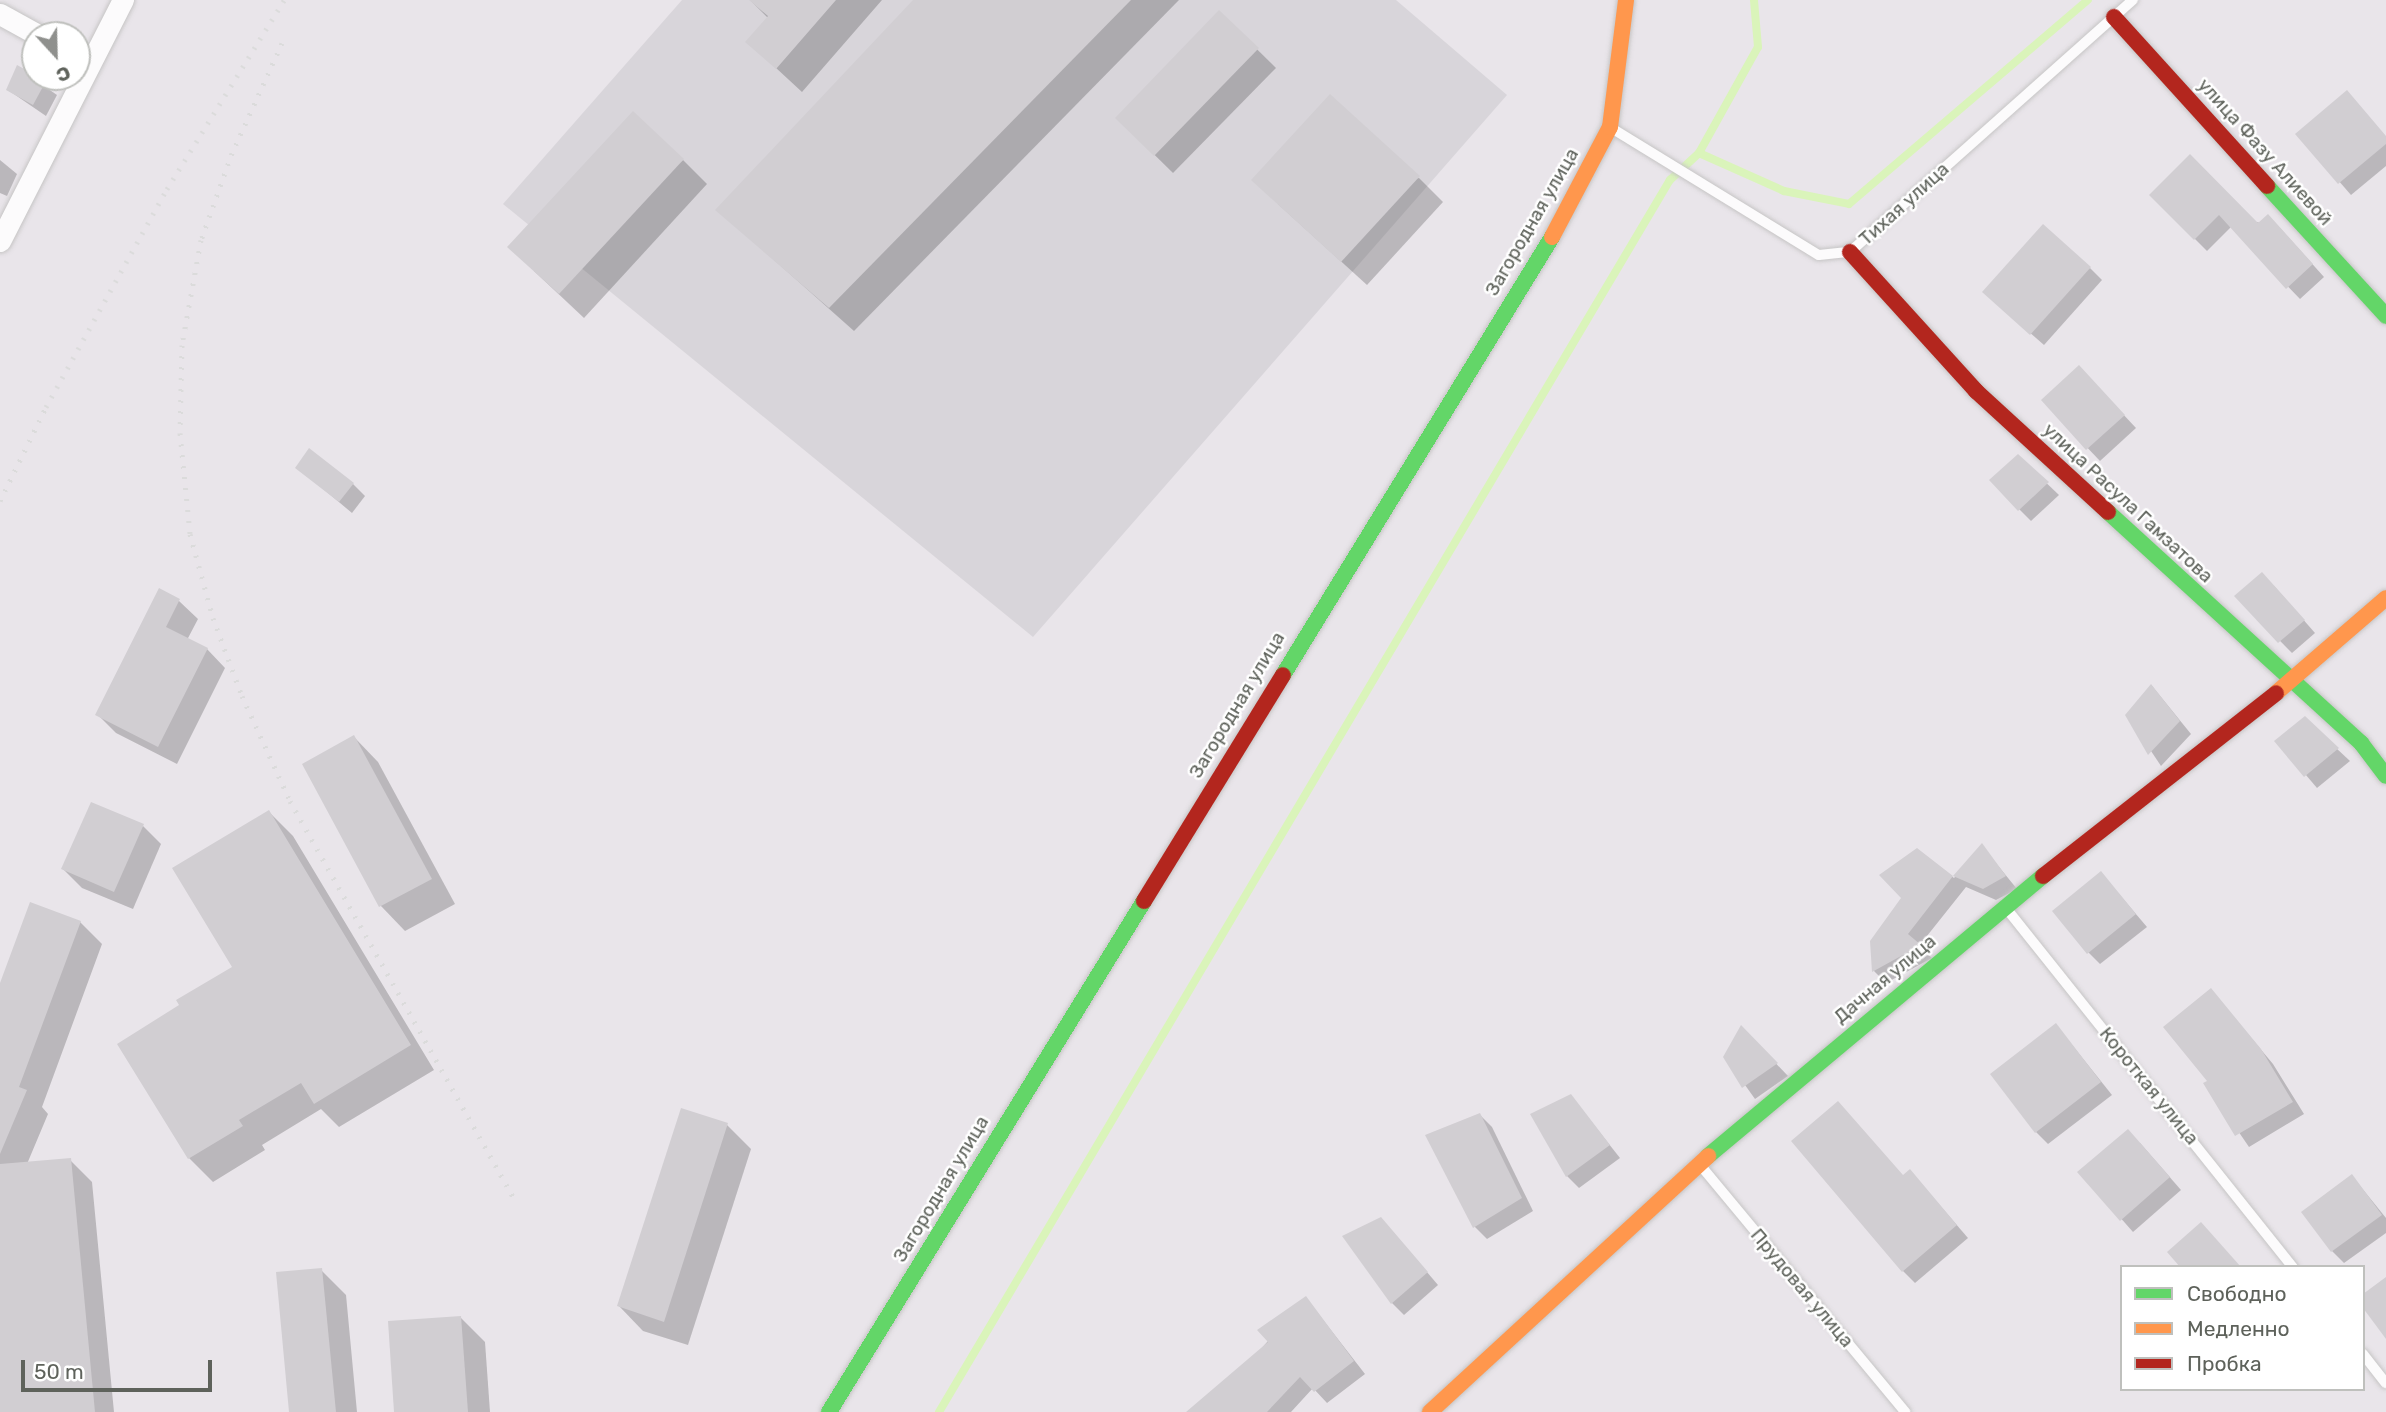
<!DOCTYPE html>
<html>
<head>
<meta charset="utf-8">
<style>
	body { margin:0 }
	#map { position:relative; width:2386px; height:1412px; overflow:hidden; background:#e9e5ea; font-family:Rubik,sans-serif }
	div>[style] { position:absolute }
	.industrial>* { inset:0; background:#d8d5da }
	.shadow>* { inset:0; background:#0003 }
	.stream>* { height:8px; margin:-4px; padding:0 4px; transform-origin:4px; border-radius:4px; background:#daf4ba }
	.building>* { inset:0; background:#d1ced2 }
	.roads { filter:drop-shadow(0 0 2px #c6c5c5) drop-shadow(0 0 2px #c6c5c5) }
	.lane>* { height:10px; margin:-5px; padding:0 5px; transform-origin:5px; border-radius:5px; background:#fcfbfc }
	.street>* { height:21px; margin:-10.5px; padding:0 10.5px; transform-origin:10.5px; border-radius:10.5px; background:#fcfbfc }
	.fast>* { height:16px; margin:-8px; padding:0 8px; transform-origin:8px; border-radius:8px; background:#63d668 }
	.slow>* { height:16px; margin:-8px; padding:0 8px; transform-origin:8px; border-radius:8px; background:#ff974d }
	.jam>* { height:16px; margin:-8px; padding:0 8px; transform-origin:8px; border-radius:8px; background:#b3261e }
	.rail>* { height:5px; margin-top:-2.5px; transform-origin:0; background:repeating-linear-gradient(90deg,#dbdbdb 0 2px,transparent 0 11px) }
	span { translate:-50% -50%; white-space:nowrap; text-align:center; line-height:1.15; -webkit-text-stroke:5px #fff; paint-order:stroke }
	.street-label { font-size:19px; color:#5e625b }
	.legend { position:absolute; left:2120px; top:1265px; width:245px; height:126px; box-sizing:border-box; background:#fff; border:2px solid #bfc0bd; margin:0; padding:9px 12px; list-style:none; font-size:21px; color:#5e625b }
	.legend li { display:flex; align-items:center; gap:14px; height:35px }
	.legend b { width:35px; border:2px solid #bfc0bd }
	.north { position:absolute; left:21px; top:21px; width:70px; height:70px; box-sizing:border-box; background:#fff; border:2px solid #bfc0bd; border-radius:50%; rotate:158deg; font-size:19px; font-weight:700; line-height:28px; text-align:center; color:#5e625b }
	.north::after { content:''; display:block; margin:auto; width:24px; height:32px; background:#8f908d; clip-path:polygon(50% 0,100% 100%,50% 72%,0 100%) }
	.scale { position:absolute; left:21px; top:1360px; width:191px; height:32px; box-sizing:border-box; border:4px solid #5e625b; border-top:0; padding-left:9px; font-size:21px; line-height:24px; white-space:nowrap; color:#5e625b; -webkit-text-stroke:5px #fff; paint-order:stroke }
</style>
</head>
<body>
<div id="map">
	<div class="industrial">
		<i style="clip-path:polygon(682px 0,1396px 0,1507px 95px,1033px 637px,503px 204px)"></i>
	</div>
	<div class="shadow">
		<i style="clip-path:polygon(750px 0,882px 0,802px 92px,748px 42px,768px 18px)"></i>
		<i style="clip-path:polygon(915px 0,1179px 0,854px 331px,718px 210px)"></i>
		<i style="clip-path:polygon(1219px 12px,1276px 68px,1173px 173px,1117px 118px)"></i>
		<i style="clip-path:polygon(18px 68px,57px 95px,46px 116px,8px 90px)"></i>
		<i style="clip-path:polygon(2298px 134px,2386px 137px,2386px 166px,2351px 195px)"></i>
		<i style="clip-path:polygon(0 160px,17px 174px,7px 196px,0 193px)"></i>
		<i style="clip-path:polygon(683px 160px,707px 184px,584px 318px,534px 271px)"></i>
		<i style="clip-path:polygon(1419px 178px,1443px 202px,1367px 285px,1278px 204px)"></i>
		<i style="clip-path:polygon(2151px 195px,2280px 228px,2324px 277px,2300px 299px,2231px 227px,2207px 251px)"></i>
		<i style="clip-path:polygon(2090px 268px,2102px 280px,2044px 345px,1997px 304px)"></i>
		<i style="clip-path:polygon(2091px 380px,2136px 428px,2100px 461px,2043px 401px)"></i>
		<i style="clip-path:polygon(2018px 456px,2059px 495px,2031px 521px,2019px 509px)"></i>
		<i style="clip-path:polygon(297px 467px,353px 484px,365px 496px,352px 513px)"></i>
		<i style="clip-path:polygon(2274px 586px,2315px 633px,2292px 653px,2236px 596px)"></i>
		<i style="clip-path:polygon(160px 591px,179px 601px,198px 619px,187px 640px,207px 649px,225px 668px,177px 764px,116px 733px,98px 715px)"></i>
		<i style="clip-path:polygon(2152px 686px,2191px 734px,2161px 766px,2127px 715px)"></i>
		<i style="clip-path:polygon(2305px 719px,2350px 761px,2317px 788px,2277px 741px)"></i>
		<i style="clip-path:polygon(354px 737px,378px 762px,455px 904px,405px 931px,381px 906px)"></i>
		<i style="clip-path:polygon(269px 812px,293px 836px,434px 1070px,339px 1127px,321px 1109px,262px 1145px,265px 1150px,213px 1182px,189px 1158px,181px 1006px,234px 968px)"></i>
		<i style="clip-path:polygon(143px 826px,161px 844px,133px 909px,82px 888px,63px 869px)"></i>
		<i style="clip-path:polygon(1982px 846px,2017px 889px,1996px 900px,1966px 887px,1919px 946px,1932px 958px,1886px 983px,1874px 971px,1872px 942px,1904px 898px,1917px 850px,1954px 878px)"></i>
		<i style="clip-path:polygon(2101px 873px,2147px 927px,2100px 964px,2088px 952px)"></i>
		<i style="clip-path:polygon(80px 922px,102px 944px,42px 1107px,48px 1114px,27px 1164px,70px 1160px,92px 1182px,114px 1412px,0 1412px,0 988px)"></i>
		<i style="clip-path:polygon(2211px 990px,2273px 1064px,2304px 1114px,2249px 1147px,2206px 1084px,2210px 1081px)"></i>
		<i style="clip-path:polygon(2056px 1025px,2112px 1095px,2048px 1144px,2036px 1132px)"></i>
		<i style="clip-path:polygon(1742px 1028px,1788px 1076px,1755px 1099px,1725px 1057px)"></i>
		<i style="clip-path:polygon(1571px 1096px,1620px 1158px,1579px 1188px,1567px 1176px)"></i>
		<i style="clip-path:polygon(1480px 1115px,1492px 1127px,1533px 1211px,1487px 1239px,1475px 1227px,1428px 1136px)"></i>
		<i style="clip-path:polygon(727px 1125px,751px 1149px,688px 1345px,643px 1331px,619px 1306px)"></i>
		<i style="clip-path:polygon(2140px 1143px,2181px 1190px,2133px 1232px,2080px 1172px)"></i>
		<i style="clip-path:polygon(1910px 1171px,1968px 1238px,1915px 1283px,1903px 1271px,1904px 1177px)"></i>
		<i style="clip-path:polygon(2352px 1176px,2386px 1218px,2386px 1233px,2344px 1263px,2332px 1251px)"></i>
		<i style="clip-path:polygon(1392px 1231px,1438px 1285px,1404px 1315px,1392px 1303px)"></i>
		<i style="clip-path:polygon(321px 1270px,346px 1295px,357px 1412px,291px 1412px)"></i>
		<i style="clip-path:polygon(1306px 1298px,1365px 1374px,1327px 1403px,1313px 1388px,1291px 1412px,1205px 1412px)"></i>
		<i style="clip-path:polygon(461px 1318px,485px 1342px,490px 1412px,396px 1412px)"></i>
	</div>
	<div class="stream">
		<i style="left:1699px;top:153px;width:93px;rotate:24.1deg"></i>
		<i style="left:1784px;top:191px;width:66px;rotate:11.3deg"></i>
		<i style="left:1849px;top:204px;width:314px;rotate:-40.5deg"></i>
		<i style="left:939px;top:1412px;width:1433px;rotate:-59.32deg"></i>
		<i style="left:1670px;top:180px;width:40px;rotate:-43deg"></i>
		<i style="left:1699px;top:153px;width:121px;rotate:-60.9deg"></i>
		<i style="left:1758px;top:47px;width:47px;rotate:-94.9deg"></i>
	</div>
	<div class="building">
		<i style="clip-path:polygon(749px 0,836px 0,776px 69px,745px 42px,768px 16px)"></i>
		<i style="clip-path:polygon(913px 0,1131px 0,829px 308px,715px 210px)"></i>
		<i style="clip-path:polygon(1219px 10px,1259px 48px,1154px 156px,1115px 118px)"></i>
		<i style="clip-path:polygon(17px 65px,46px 81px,33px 105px,6px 90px)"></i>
		<i style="clip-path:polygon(2347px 90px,2386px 136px,2386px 144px,2338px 184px,2295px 134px)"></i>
		<i style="clip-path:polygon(1330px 94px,1420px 176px,1341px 262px,1251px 180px)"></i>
		<i style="clip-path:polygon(633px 111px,684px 159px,559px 294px,507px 247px)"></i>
		<i style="clip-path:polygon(2190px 154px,2258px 223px,2268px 214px,2313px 264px,2286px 289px,2219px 215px,2194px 240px,2149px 195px)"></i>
		<i style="clip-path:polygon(2043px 224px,2091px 267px,2030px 335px,1982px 292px)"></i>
		<i style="clip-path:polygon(2079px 365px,2125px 415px,2086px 450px,2041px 400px)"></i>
		<i style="clip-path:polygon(309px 448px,354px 483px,339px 502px,295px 468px)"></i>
		<i style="clip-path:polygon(2018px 454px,2049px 482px,2018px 511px,1989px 480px)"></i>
		<i style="clip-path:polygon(2262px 572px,2305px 620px,2278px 643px,2234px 596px)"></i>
		<i style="clip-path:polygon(159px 588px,180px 599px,166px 627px,208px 648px,158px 747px,95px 715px)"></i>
		<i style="clip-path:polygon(2151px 684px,2180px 721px,2148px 755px,2125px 715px)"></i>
		<i style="clip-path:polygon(2305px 716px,2339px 748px,2304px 777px,2274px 741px)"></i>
		<i style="clip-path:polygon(354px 735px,432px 879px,379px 907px,302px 764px)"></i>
		<i style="clip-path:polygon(91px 802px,144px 824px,114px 892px,61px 869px)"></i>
		<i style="clip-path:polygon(269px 810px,411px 1045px,314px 1104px,301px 1083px,239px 1120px,243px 1126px,188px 1159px,117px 1044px,179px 1005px,176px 1000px,232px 967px,172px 868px)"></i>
		<i style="clip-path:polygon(1982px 843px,2006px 876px,1983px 889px,1953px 876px)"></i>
		<i style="clip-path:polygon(1917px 848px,1953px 876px,1908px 934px,1921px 945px,1872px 972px,1870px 941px,1901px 898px,1879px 875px)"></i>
		<i style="clip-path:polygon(2101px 871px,2136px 914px,2087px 954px,2052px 911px)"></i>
		<i style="clip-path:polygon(30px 902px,81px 921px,19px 1087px,27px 1090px,0 1154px,0 983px)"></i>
		<i style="clip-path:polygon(2211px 988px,2261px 1049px,2293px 1102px,2235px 1136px,2203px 1083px,2207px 1081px,2163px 1027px)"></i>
		<i style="clip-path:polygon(2056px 1023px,2101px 1082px,2035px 1133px,1990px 1074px)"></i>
		<i style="clip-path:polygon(1741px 1025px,1778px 1063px,1742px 1088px,1723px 1057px)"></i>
		<i style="clip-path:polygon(1571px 1094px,1610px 1145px,1566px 1177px,1530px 1114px)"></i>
		<i style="clip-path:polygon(1838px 1101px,1903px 1175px,1910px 1169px,1957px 1225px,1902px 1272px,1791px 1141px)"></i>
		<i style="clip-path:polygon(681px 1108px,728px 1123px,664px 1322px,617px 1306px)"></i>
		<i style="clip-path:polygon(1480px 1113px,1522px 1198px,1473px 1228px,1425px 1135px)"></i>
		<i style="clip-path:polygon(2128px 1129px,2170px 1177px,2120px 1221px,2077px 1172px)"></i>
		<i style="clip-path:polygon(71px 1158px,95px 1412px,0 1412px,0 1164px)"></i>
		<i style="clip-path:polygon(2352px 1174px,2382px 1215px,2331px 1252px,2301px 1212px)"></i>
		<i style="clip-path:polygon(1381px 1217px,1428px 1272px,1391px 1304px,1342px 1236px)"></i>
		<i style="clip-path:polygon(2201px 1222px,2241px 1267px,2180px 1267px,2167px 1252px)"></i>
		<i style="clip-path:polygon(322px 1268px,336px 1412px,289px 1412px,276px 1272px)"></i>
		<i style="clip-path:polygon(2386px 1277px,2386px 1339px,2363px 1308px,2363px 1294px)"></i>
		<i style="clip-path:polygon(1306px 1296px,1354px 1361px,1314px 1392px,1300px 1377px,1267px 1412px,1186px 1412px,1268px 1342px,1257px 1330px)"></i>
		<i style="clip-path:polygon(461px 1316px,468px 1412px,394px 1412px,388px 1321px)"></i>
	</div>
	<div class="roads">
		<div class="lane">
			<i style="left:1613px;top:129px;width:241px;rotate:31.5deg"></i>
			<i style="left:1819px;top:255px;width:31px;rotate:-6deg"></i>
			<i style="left:1850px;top:252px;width:379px;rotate:-41.7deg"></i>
			<i style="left:2006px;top:908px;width:460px;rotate:51.4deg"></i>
			<i style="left:1701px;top:1166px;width:320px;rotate:50.3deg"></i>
			<i style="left:2363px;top:1354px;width:37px;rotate:52deg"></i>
		</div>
		<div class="street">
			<i style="left:0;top:14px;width:43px;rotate:28.9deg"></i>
			<i style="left:0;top:241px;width:271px;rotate:-63deg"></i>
		</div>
		<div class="fast">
			<i style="left:2267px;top:186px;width:176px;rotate:47.5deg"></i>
			<i style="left:2108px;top:512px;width:343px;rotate:42.4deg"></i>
			<i style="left:2361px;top:743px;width:41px;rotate:52.9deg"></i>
			<i style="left:1283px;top:675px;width:514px;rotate:-58.44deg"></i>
			<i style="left:1708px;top:1156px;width:437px;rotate:-39.9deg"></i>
			<i style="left:829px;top:1412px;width:600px;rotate:-58.35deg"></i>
		</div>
		<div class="slow">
			<i style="left:1552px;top:237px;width:124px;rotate:-62.2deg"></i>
			<i style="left:1610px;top:127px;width:128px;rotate:-82.8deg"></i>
			<i style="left:2276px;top:693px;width:145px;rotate:-40.8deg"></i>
			<i style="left:1430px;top:1412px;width:378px;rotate:-42.6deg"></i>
		</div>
		<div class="jam">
			<i style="left:2114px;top:17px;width:228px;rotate:47.8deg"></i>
			<i style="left:1850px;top:252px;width:188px;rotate:47.8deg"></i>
			<i style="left:1976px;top:391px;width:179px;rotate:42.5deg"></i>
			<i style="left:2043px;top:876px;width:296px;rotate:-38.1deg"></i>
			<i style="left:1144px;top:901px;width:265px;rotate:-58.4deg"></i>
		</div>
	</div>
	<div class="rail">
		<i style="left:282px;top:43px;width:121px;rotate:114.4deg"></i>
		<i style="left:232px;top:153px;width:92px;rotate:109.6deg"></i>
		<i style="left:201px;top:240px;width:107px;rotate:100.3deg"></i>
		<i style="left:182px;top:345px;width:88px;rotate:91.3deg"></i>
		<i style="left:180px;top:433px;width:101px;rotate:84.3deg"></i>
		<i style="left:190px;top:534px;width:87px;rotate:74.7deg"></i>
		<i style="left:213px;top:618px;width:83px;rotate:69.6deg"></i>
		<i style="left:242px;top:696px;width:115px;rotate:65.4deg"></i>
		<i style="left:290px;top:801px;width:454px;rotate:60.6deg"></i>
		<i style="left:0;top:501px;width:105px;rotate:-63.9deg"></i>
		<i style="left:46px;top:407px;width:249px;rotate:-61deg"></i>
		<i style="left:167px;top:189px;width:222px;rotate:-58.2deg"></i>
	</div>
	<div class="street-label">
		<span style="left:2265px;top:152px;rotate:48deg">улица Фазу Алиевой</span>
		<span style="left:1904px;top:204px;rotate:-42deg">Тихая улица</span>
		<span style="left:1532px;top:222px;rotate:-60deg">Загородная улица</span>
		<span style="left:2128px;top:503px;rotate:43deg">улица Расула Гамзатова</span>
		<span style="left:1237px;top:705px;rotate:-59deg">Загородная улица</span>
		<span style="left:1885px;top:979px;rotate:-40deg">Дачная улица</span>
		<span style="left:2149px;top:1086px;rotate:51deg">Короткая улица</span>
		<span style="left:941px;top:1189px;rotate:-59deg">Загородная улица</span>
		<span style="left:1802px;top:1288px;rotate:50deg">Прудовая улица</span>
	</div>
	<ul class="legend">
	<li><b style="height:9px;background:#63d668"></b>Свободно</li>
	<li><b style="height:9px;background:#ff974d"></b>Медленно</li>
	<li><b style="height:9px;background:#b3261e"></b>Пробка</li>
	</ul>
	<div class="north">С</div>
	<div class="scale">50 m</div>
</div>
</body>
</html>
